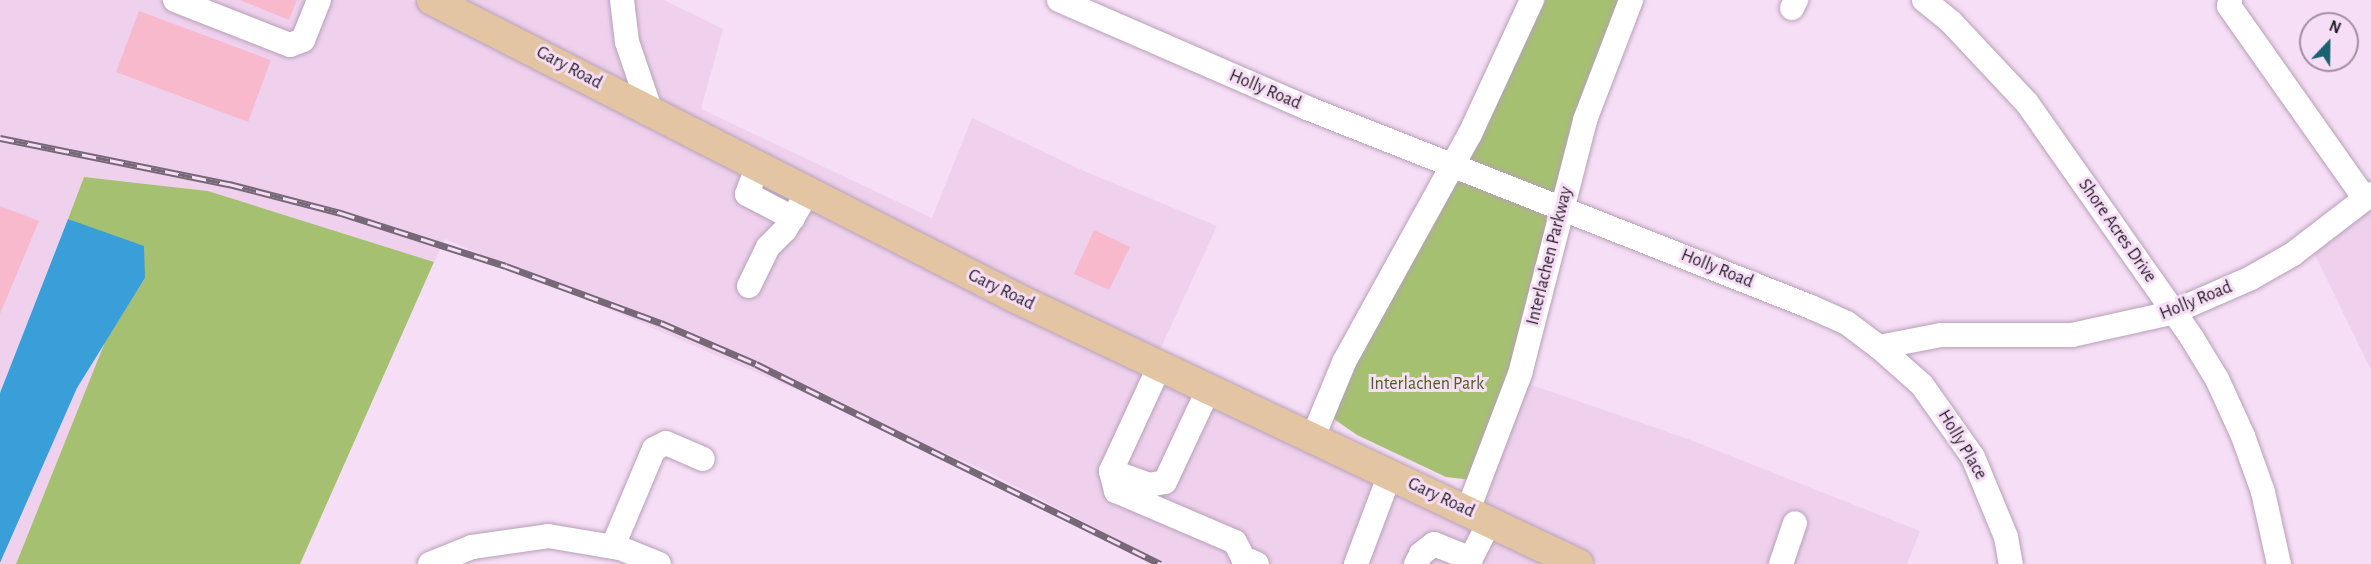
<!DOCTYPE html>
<html>
<head>
<meta charset="utf-8">
<style>
	body { margin:0 }
	#map { position:relative; width:2371px; height:564px; overflow:hidden; background:#f6def6; font-family:"Alegreya Sans",sans-serif }
	div>[style] { position:absolute }
	.built>* { inset:0; background:#efd1ee }
	.green>* { inset:0; background:#a6c072 }
	.water>* { inset:0; background:#3a9ed9 }
	.building>* { inset:0; background:#f7b9cb }
	.roads { filter:drop-shadow(0 0 2px #b7a0b6) drop-shadow(0 0 2px #b7a0b6) }
	.minor>* { height:24px; margin:-12px; padding:0 12px; transform-origin:12px; border-radius:12px; background:#fff }
	.major>* { height:30px; margin:-15px; padding:0 15px; transform-origin:15px; border-radius:15px; background:#e3c5a4 }
	.rail>* { height:7px; margin-top:-3.5px; transform-origin:0; background:repeating-linear-gradient(90deg,#f6def6 0 14px,#776877 0 28px); box-sizing:border-box; border-block:2px solid #776877 }
	span { translate:-50% -50%; white-space:nowrap; text-align:center; line-height:1.15; -webkit-text-stroke:6px #f6def6; paint-order:stroke }
	.street-label { font-size:18px; color:#241b24 }
	.park-label { font-size:18px; color:#4c601e }
	.north { position:absolute; left:2299px; top:12px; width:60px; height:60px; box-sizing:border-box; background:#f6def6; border:2px solid #a290a2; border-radius:50%; rotate:22deg; font-size:16px; font-weight:700; line-height:24px; text-align:center; color:#241b24 }
	.north::after { content:''; display:block; margin:auto; width:21px; height:27px; background:#196370; clip-path:polygon(50% 0,100% 100%,50% 72%,0 100%) }
</style>
</head>
<body>
<div id="map">
	<div class="built">
		<i style="clip-path:polygon(0 0,410px 0,1378px 479px,1346px 564px,1165px 564px,984px 470px,445px 239px,434px 262px,208px 191px,84px 177px,0 393px)"></i>
		<i style="clip-path:polygon(455px 0,613px 0,635px 92px)"></i>
		<i style="clip-path:polygon(631px 0,664px 0,723px 29px,701px 109px,932px 218px,972px 118px,1084px 171px,1217px 226px,1158px 354px,659px 105px,636px 39px)"></i>
		<i style="clip-path:polygon(2371px 206px,2371px 370px,2313px 251px)"></i>
		<i style="clip-path:polygon(105px 342px,16px 564px,0 564px,77px 388px)"></i>
		<i style="clip-path:polygon(1526px 383px,1688px 439px,1920px 531px,1907px 564px,1600px 564px,1480px 505px)"></i>
		<i style="clip-path:polygon(1395px 487px,1556px 564px,1365px 564px)"></i>
	</div>
	<div class="green">
		<i style="clip-path:polygon(1537px 0,1623px 0,1520px 348px,1472px 480px,1446px 477px,1357px 435px,1331px 417px,1379px 307px)"></i>
		<i style="clip-path:polygon(84px 177px,208px 191px,434px 262px,300px 564px,16px 564px,105px 342px,145px 278px,101px 232px,68px 219px)"></i>
	</div>
	<div class="water">
		<i style="clip-path:polygon(68px 219px,144px 246px,145px 278px,77px 388px,0 563px,0 393px)"></i>
	</div>
	<div class="building">
		<i style="clip-path:polygon(240px 0,297px 0,289px 20px)"></i>
		<i style="clip-path:polygon(139px 11px,271px 60px,248px 122px,116px 72px)"></i>
		<i style="clip-path:polygon(0 206px,39px 221px,0 314px)"></i>
		<i style="clip-path:polygon(1094px 230px,1130px 247px,1109px 290px,1074px 274px)"></i>
	</div>
	<div class="roads">
		<div class="minor">
			<i style="left:175px;top:0;width:123px;rotate:21.4deg"></i>
			<i style="left:290px;top:45px;width:14px;rotate:-21deg"></i>
			<i style="left:303px;top:40px;width:43px;rotate:-68.2deg"></i>
			<i style="left:622px;top:0;width:42px;rotate:83.2deg"></i>
			<i style="left:627px;top:42px;width:74px;rotate:71.1deg"></i>
			<i style="left:1059px;top:0;width:270px;rotate:23.5deg"></i>
			<i style="left:1307px;top:108px;width:542px;rotate:21.55deg"></i>
			<i style="left:1811px;top:307px;width:39px;rotate:24deg"></i>
			<i style="left:1847px;top:323px;width:40px;rotate:37deg"></i>
			<i style="left:1879px;top:347px;width:63px;rotate:-11deg"></i>
			<i style="left:1941px;top:335px;width:131px"></i>
			<i style="left:2072px;top:335px;width:101px;rotate:-12.5deg"></i>
			<i style="left:2171px;top:313px;width:87px;rotate:-23.6deg"></i>
			<i style="left:2251px;top:278px;width:48px;rotate:-29.7deg"></i>
			<i style="left:2293px;top:254px;width:98px;rotate:-37.6deg"></i>
			<i style="left:1924px;top:0;width:35px;rotate:39deg"></i>
			<i style="left:1951px;top:22px;width:111px;rotate:46.8deg"></i>
			<i style="left:2027px;top:103px;width:287px;rotate:54.9deg"></i>
			<i style="left:2192px;top:338px;width:48px;rotate:58.6deg"></i>
			<i style="left:2217px;top:379px;width:63px;rotate:65.5deg"></i>
			<i style="left:2243px;top:436px;width:59px;rotate:70.3deg"></i>
			<i style="left:2263px;top:492px;width:74px;rotate:77.5deg"></i>
			<i style="left:2230px;top:0;width:6px;rotate:99deg"></i>
			<i style="left:2229px;top:6px;width:236px;rotate:54.8deg"></i>
			<i style="left:1792px;top:8px;width:9px;rotate:-63deg"></i>
			<i style="left:757px;top:168px;width:28px;rotate:111deg"></i>
			<i style="left:747px;top:194px;width:52px;rotate:27.6deg"></i>
			<i style="left:749px;top:286px;width:43px;rotate:-64deg"></i>
			<i style="left:768px;top:247px;width:24px;rotate:-45deg"></i>
			<i style="left:785px;top:230px;width:42px;rotate:-58.6deg"></i>
			<i style="left:1879px;top:347px;width:57px;rotate:41.5deg"></i>
			<i style="left:1922px;top:385px;width:88px;rotate:54.7deg"></i>
			<i style="left:1973px;top:457px;width:87px;rotate:67.6deg"></i>
			<i style="left:2006px;top:537px;width:27px;rotate:80deg"></i>
			<i style="left:1160px;top:365px;width:117px;rotate:114.8deg"></i>
			<i style="left:1111px;top:471px;width:21px;rotate:76deg"></i>
			<i style="left:1116px;top:491px;width:129px;rotate:23.2deg"></i>
			<i style="left:1235px;top:542px;width:18px;rotate:63deg"></i>
			<i style="left:1243px;top:558px;width:15px;rotate:23deg"></i>
			<i style="left:1313px;top:437px;width:81px;rotate:-67.5deg"></i>
			<i style="left:1344px;top:362px;width:260px;rotate:-61.1deg"></i>
			<i style="left:1470px;top:134px;width:148px;rotate:-65.2deg"></i>
			<i style="left:1111px;top:471px;width:40px;rotate:20.2deg"></i>
			<i style="left:1149px;top:485px;width:16px;rotate:-11deg"></i>
			<i style="left:1165px;top:482px;width:104px;rotate:-64.9deg"></i>
			<i style="left:1468px;top:510px;width:146px;rotate:-69.1deg"></i>
			<i style="left:1520px;top:374px;width:262px;rotate:-75.6deg"></i>
			<i style="left:1585px;top:120px;width:129px;rotate:-69deg"></i>
			<i style="left:613px;top:546px;width:105px;rotate:-67.1deg"></i>
			<i style="left:654px;top:449px;width:13px;rotate:-27deg"></i>
			<i style="left:666px;top:443px;width:40px;rotate:23.4deg"></i>
			<i style="left:430px;top:564px;width:45px;rotate:-22deg"></i>
			<i style="left:472px;top:547px;width:77px;rotate:-8.2deg"></i>
			<i style="left:548px;top:536px;width:73px;rotate:9.5deg"></i>
			<i style="left:620px;top:548px;width:42px;rotate:22.3deg"></i>
			<i style="left:1356px;top:564px;width:96px;rotate:-69.3deg"></i>
			<i style="left:1416px;top:564px;width:11px;rotate:-63deg"></i>
			<i style="left:1421px;top:554px;width:16px;rotate:-38deg"></i>
			<i style="left:1434px;top:544px;width:40px;rotate:22deg"></i>
			<i style="left:1468px;top:564px;width:48px;rotate:-62.9deg"></i>
			<i style="left:1781px;top:564px;width:43px;rotate:-71.1deg"></i>
		</div>
		<div class="major">
			<i style="left:432px;top:0;width:656px;rotate:27.03deg"></i>
			<i style="left:1016px;top:298px;width:622px;rotate:25.33deg"></i>
		</div>
	</div>
	<div class="rail">
		<i style="left:0;top:138px;width:234px;rotate:11.4deg"></i>
		<i style="left:229px;top:184px;width:116px;rotate:14.5deg"></i>
		<i style="left:341px;top:213px;width:173px;rotate:17.8deg"></i>
		<i style="left:506px;top:266px;width:165px;rotate:20.2deg"></i>
		<i style="left:661px;top:323px;width:103px;rotate:23.3deg"></i>
		<i style="left:756px;top:364px;width:451px;rotate:26.3deg"></i>
	</div>
	<div class="street-label">
		<span style="left:569px;top:68px;rotate:28deg">Gary Road</span>
		<span style="left:1265px;top:90px;rotate:23deg">Holly Road</span>
		<span style="left:2117px;top:231px;rotate:55deg">Shore Acres Drive</span>
		<span style="left:1550px;top:256px;rotate:-76deg">Interlachen Parkway</span>
		<span style="left:1717px;top:269px;rotate:22deg">Holly Road</span>
		<span style="left:1001px;top:290px;rotate:26deg">Gary Road</span>
		<span style="left:2196px;top:301px;rotate:-22deg">Holly Road</span>
		<span style="left:1962px;top:445px;rotate:59deg">Holly Place</span>
		<span style="left:1441px;top:498px;rotate:25deg">Gary Road</span>
	</div>
	<div class="park-label">
		<span style="left:1427px;top:384px">Interlachen Park</span>
	</div>
	<div class="north">N</div>
</div>
</body>
</html>
